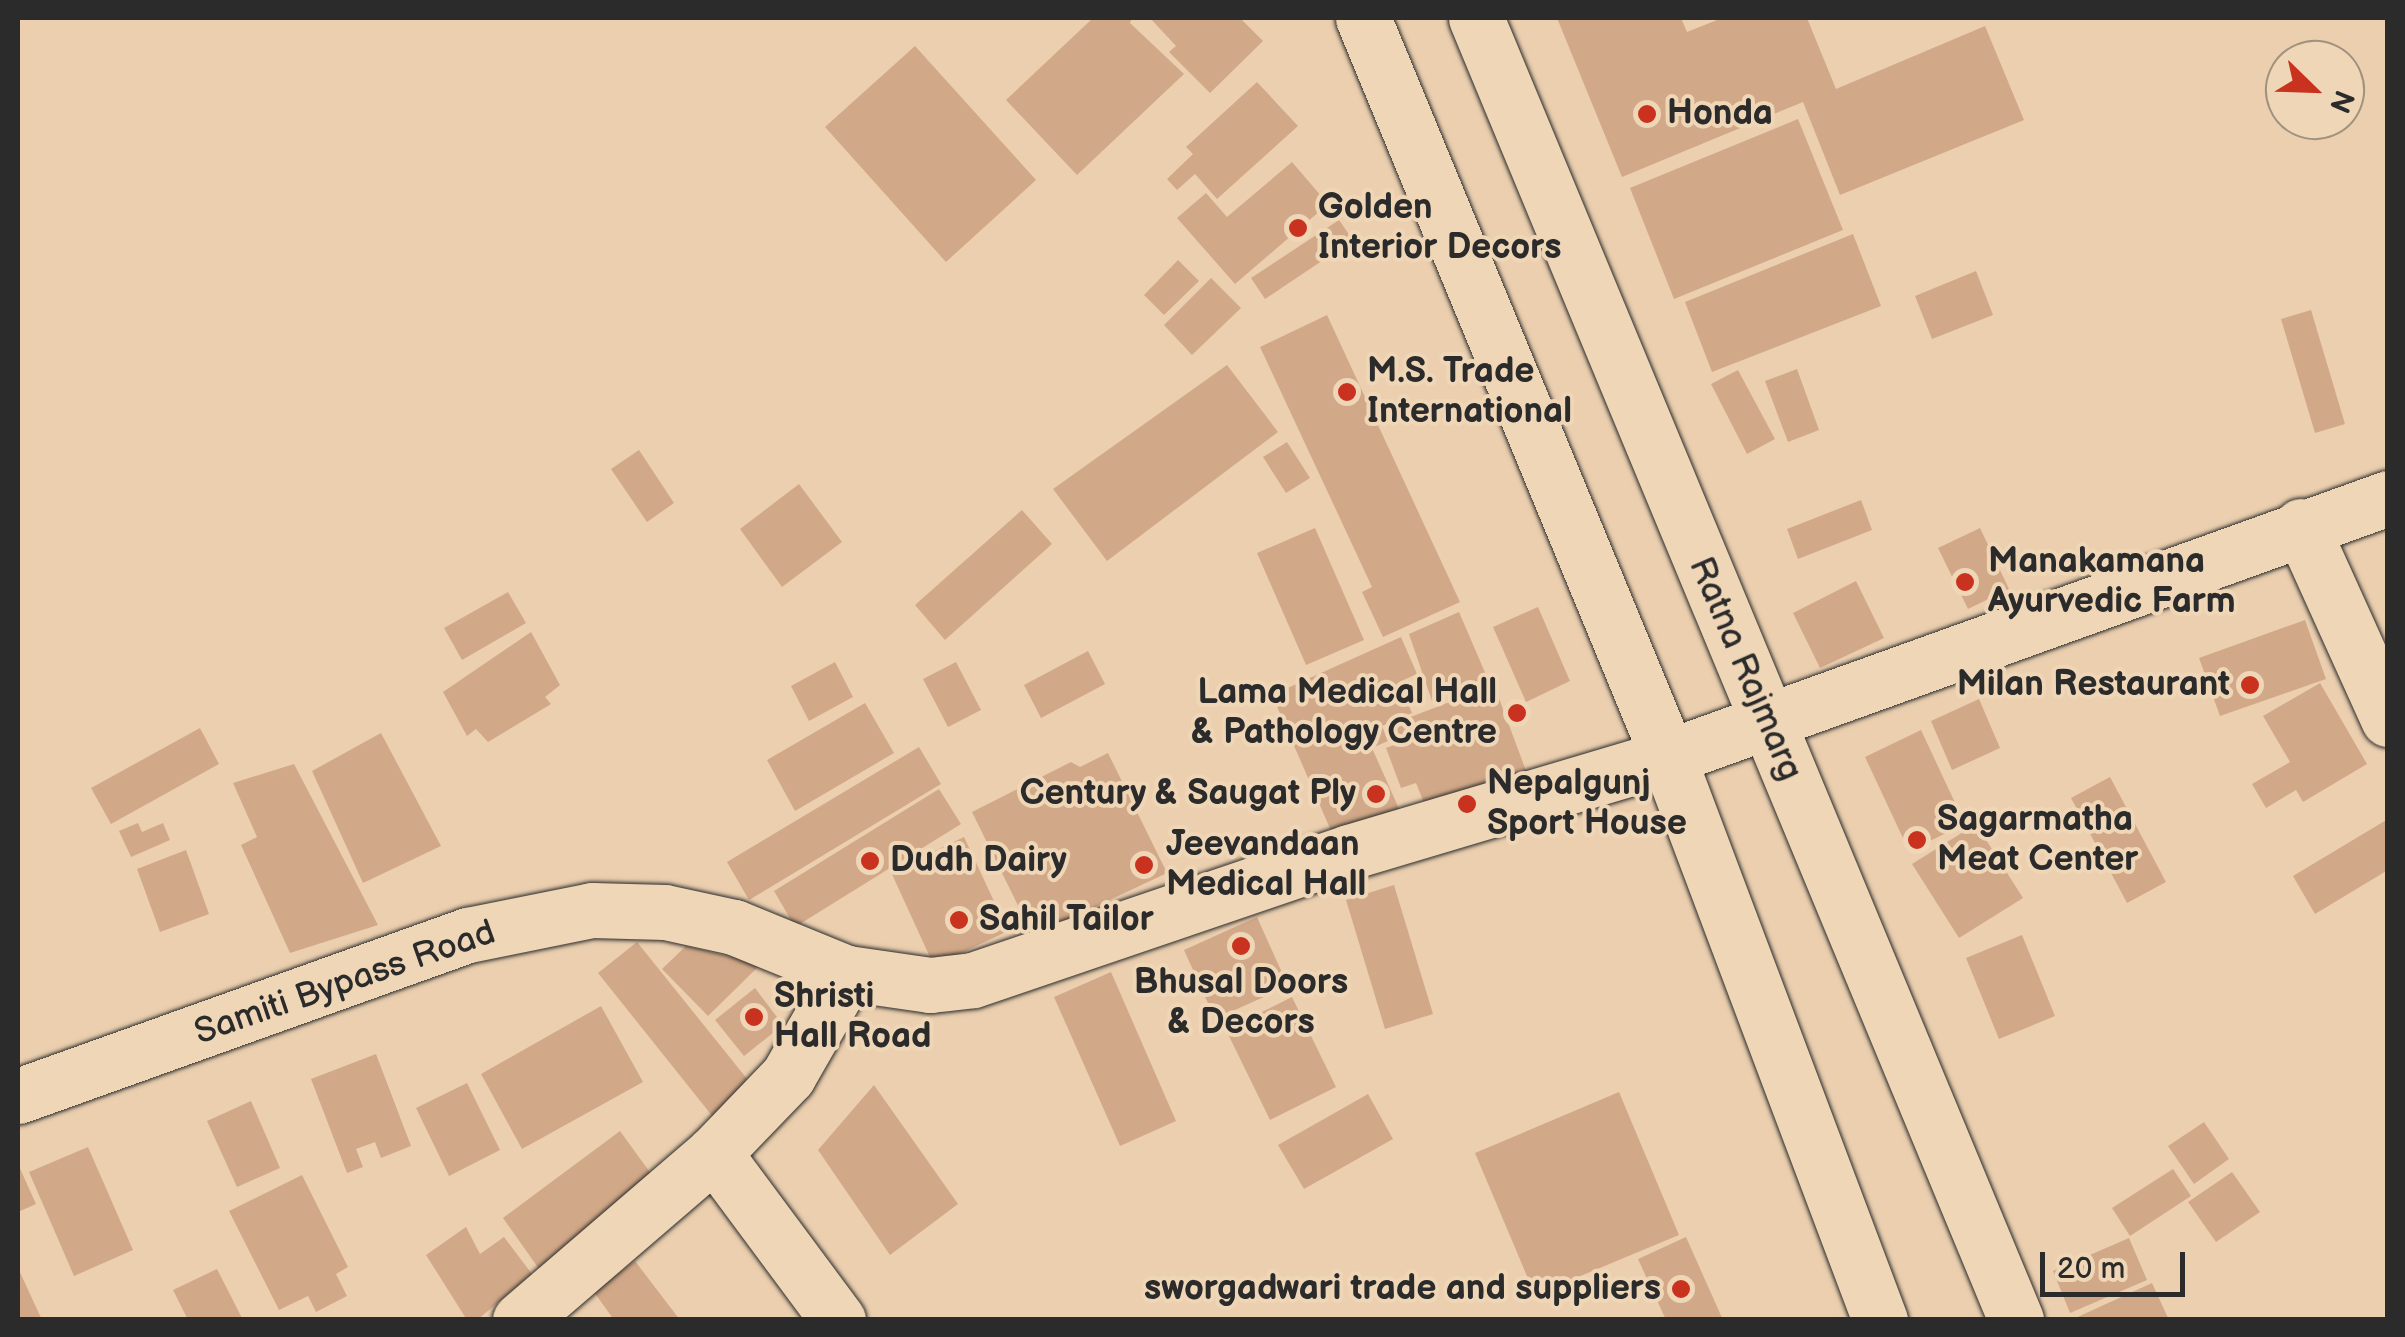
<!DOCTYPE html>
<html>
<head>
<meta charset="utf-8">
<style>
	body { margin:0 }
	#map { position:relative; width:2405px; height:1337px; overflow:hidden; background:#ebcfaf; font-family:"Balsamiq Sans",sans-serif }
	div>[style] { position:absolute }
	.building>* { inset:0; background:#d2a988 }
	.roads { filter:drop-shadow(0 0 2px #2b2b2b) drop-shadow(0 0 2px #2b2b2b) }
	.minor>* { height:55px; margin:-27.5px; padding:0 27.5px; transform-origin:27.5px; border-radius:27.5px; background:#efd6b7 }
	.tertiary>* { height:55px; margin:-27.5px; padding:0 27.5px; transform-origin:27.5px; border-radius:27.5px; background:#efd6b7 }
	.trunk>* { height:55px; margin:-27.5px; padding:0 27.5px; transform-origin:27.5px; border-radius:27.5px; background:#efd6b7 }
	.dots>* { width:28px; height:28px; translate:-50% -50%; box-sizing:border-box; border:5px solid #efd6b7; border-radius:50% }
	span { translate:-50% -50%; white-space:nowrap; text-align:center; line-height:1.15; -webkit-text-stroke:8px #efd6b7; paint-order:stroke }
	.poi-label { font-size:35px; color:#2b2b2b; font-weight:700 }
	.left { translate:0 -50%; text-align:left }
	.right { translate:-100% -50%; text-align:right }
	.street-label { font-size:35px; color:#2b2b2b }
	.frame { position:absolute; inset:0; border:20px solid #2b2b2b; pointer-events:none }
	.north { position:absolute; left:2265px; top:40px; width:100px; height:100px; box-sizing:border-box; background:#efd6b7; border:2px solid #a1927f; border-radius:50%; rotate:113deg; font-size:28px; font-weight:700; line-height:40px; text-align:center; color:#2b2b2b }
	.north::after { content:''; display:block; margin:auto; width:35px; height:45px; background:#c8321e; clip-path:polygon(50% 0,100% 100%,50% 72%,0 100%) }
	.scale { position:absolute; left:2040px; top:1252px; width:145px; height:45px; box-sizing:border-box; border:5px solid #2b2b2b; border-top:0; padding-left:12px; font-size:30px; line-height:35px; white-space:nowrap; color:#2b2b2b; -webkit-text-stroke:8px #efd6b7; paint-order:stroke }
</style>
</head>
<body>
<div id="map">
	<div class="building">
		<i style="clip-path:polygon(1093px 18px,1132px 18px,1130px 23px,1184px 74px,1077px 175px,1006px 100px)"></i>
		<i style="clip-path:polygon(1150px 18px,1240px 18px,1263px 41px,1210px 93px,1169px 52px,1176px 46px)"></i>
		<i style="clip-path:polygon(1557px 18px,1681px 18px,1687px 32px,1722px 18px,1807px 18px,1836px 89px,1985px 26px,2024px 120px,1840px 195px,1803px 102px,1622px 177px)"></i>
		<i style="clip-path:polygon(915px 46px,1036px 180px,946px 262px,825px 127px)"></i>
		<i style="clip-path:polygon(1257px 82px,1298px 126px,1217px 199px,1195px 174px,1177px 190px,1167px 179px,1193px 154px,1186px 147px)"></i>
		<i style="clip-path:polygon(1798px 119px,1843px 230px,1674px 299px,1630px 188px)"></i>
		<i style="clip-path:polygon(1292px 162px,1328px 204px,1235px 284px,1177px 218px,1206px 193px,1227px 217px)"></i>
		<i style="clip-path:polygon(1339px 220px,1353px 240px,1265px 299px,1251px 278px)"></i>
		<i style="clip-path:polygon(1853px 234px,1881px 306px,1712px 372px,1685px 302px)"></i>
		<i style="clip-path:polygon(1178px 260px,1199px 281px,1164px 315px,1144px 295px)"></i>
		<i style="clip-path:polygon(1976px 271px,1993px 315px,1932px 339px,1915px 296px)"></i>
		<i style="clip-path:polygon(1211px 278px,1241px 308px,1192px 355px,1164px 325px)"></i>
		<i style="clip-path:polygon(2311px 310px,2345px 424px,2315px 433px,2281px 319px)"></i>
		<i style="clip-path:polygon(1327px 315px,1460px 602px,1383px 637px,1362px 592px,1372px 587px,1260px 347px)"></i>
		<i style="clip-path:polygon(1227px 365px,1278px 432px,1107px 561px,1053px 489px)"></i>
		<i style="clip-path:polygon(1797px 369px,1819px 430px,1788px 442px,1765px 381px)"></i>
		<i style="clip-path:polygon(1738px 370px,1775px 439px,1747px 454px,1711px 384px)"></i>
		<i style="clip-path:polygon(1287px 442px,1310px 478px,1286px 493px,1263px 457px)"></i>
		<i style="clip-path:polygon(639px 450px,674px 503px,647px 522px,611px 469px)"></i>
		<i style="clip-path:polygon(799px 484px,842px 542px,782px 587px,740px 529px)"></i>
		<i style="clip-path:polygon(1861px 500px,1872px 530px,1798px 559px,1787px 529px)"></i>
		<i style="clip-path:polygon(1022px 510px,1052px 544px,945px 640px,915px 605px)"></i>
		<i style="clip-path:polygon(1315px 528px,1364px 640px,1306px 665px,1257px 553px)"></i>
		<i style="clip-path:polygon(1980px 528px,2009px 589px,1968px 609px,1938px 548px)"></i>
		<i style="clip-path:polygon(1856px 581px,1884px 638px,1820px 668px,1793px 613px)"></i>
		<i style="clip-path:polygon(508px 592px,526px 623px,462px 660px,444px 628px)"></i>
		<i style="clip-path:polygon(1538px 607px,1570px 681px,1526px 702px,1493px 627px)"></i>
		<i style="clip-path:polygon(1459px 612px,1487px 677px,1432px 701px,1409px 634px)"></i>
		<i style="clip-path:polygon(2305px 620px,2326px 679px,2220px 716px,2199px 658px)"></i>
		<i style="clip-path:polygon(531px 632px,560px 685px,545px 697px,551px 704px,488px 742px,476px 729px,467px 736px,443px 692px)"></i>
		<i style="clip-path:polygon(1401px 637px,1417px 674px,1399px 682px,1412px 713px,1382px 726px,1388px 741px,1372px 748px,1400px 811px,1335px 840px,1272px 695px)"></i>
		<i style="clip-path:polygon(1088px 651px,1105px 684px,1041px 718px,1024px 685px)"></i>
		<i style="clip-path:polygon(835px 662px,853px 697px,809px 721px,791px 686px)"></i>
		<i style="clip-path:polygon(956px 662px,981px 710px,948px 727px,923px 679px)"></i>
		<i style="clip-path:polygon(2320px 683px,2367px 764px,2303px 802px,2296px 790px,2266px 808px,2252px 784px,2290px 762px,2263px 716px)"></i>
		<i style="clip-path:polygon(1494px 685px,1528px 776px,1428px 813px,1416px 783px,1401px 788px,1386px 748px,1394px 745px,1387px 726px)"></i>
		<i style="clip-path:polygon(1979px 699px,2000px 748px,1952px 770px,1931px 721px)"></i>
		<i style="clip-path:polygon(865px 703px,894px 753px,795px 811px,767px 760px)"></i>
		<i style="clip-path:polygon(200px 728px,219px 764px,111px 824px,91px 788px)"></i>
		<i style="clip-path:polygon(1921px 730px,1965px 824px,1909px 851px,1865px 757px)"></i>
		<i style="clip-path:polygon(381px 733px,441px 846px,363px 883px,312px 771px)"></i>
		<i style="clip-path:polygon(919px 747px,941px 784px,749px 900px,727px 862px)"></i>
		<i style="clip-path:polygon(1108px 753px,1167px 873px,1033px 936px,972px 812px,1071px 762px,1080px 767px)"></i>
		<i style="clip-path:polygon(294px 764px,378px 925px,290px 953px,241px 845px,257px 837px,233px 783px)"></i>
		<i style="clip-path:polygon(2110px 777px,2166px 882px,2127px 903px,2071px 798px)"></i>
		<i style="clip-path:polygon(939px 789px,961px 824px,795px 927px,774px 891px)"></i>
		<i style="clip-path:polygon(2388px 819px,2388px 870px,2315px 914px,2293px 876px)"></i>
		<i style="clip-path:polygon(138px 823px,142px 832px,163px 823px,170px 840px,131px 857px,119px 831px)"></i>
		<i style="clip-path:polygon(1976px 824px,2023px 898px,1959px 938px,1912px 864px)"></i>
		<i style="clip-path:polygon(964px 837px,1008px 931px,934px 966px,891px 872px)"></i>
		<i style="clip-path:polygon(186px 850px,209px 914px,160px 932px,137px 869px)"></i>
		<i style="clip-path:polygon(1394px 885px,1433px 1014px,1385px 1029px,1346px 900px)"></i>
		<i style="clip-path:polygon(1257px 917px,1288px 986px,1215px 1019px,1184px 950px)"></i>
		<i style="clip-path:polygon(2022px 935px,2055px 1016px,1999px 1039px,1966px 958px)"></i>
		<i style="clip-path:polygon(637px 942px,752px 1085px,713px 1117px,598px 973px)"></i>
		<i style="clip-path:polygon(686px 946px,761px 964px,708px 1016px,662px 969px)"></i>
		<i style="clip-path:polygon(1111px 972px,1176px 1121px,1120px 1146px,1054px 997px)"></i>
		<i style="clip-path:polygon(755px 988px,783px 1025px,744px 1056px,715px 1020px)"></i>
		<i style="clip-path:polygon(1292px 997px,1336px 1087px,1270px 1120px,1226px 1030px)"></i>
		<i style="clip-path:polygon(601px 1006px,643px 1082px,522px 1149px,481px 1074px)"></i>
		<i style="clip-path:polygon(376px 1054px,411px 1146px,381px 1158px,375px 1142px,356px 1149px,363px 1167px,347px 1173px,311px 1079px)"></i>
		<i style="clip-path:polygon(467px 1083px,500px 1150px,449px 1176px,416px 1108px)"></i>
		<i style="clip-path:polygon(874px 1085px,958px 1204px,890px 1255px,818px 1150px)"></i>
		<i style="clip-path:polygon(1619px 1092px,1679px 1235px,1535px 1295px,1475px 1153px)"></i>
		<i style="clip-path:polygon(1368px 1094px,1393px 1139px,1304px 1189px,1278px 1145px)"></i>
		<i style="clip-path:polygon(251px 1101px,280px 1168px,237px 1187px,207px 1121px)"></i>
		<i style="clip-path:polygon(2204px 1122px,2229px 1159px,2194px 1184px,2168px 1146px)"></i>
		<i style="clip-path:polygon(620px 1131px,657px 1182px,539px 1269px,503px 1218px)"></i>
		<i style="clip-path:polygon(88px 1147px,133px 1250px,74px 1276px,29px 1172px)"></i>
		<i style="clip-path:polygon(18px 1164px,36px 1204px,18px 1212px)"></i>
		<i style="clip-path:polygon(2173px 1169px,2191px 1196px,2130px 1236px,2112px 1208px)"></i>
		<i style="clip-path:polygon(2232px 1172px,2260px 1212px,2216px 1242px,2188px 1202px)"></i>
		<i style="clip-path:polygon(302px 1175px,348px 1267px,336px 1274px,347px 1296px,316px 1312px,308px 1296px,279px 1310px,229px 1211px)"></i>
		<i style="clip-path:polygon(466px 1227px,480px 1254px,504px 1237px,532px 1274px,477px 1320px,467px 1320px,426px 1255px)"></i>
		<i style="clip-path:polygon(1686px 1237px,1723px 1320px,1666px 1320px,1638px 1259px)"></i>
		<i style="clip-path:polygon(2129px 1238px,2147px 1280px,2070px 1313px,2053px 1271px)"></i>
		<i style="clip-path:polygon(635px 1261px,680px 1320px,614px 1320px,594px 1292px)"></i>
		<i style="clip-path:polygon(18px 1268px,42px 1320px,18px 1320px)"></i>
		<i style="clip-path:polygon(217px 1269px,243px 1320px,188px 1320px,173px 1290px)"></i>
		<i style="clip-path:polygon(2152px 1283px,2169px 1320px,2071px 1320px)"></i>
	</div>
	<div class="roads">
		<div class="minor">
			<i style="left:2301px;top:526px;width:212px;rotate:65.7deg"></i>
			<i style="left:714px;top:1153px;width:208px;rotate:53.4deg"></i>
		</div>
		<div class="tertiary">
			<i style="left:18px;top:1096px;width:478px;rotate:-19.7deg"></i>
			<i style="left:468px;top:935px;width:126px;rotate:-11.4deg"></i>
			<i style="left:592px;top:910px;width:73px;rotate:1.6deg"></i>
			<i style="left:665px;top:912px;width:71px;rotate:12.3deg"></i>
			<i style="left:734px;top:927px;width:122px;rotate:22.2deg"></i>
			<i style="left:847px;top:973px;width:84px;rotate:8.2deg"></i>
			<i style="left:930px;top:985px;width:43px;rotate:-6.6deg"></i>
			<i style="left:973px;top:980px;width:397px;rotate:-18.8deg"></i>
			<i style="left:1349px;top:852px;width:333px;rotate:-16.6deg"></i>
			<i style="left:1668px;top:757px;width:765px;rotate:-19.78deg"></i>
			<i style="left:520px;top:1320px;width:256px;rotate:-40.7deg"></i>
			<i style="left:714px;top:1153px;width:107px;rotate:-46.1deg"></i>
			<i style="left:788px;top:1076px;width:119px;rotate:-60.2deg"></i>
		</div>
		<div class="trunk">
			<i style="left:1363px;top:18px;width:799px;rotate:67.57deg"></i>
			<i style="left:1668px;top:757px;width:602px;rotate:69.37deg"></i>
			<i style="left:1476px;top:18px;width:1410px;rotate:67.47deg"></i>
		</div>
	</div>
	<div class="dots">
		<i style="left:1647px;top:114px;background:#c8321e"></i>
		<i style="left:1298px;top:228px;background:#c8321e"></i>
		<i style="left:1347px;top:392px;background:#c8321e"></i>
		<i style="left:1965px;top:582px;background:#c8321e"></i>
		<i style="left:2250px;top:685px;background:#c8321e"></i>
		<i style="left:1517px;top:713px;background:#c8321e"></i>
		<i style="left:1376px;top:794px;background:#c8321e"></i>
		<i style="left:1467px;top:804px;background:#c8321e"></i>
		<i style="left:1917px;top:840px;background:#c8321e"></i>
		<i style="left:870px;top:861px;background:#c8321e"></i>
		<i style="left:1144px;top:865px;background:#c8321e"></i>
		<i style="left:959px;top:920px;background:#c8321e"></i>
		<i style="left:1241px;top:946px;background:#c8321e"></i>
		<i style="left:754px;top:1017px;background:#c8321e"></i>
		<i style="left:1681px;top:1289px;background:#c8321e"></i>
	</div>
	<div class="poi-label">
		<span class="left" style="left:1667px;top:114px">Honda</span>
		<span class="left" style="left:1318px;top:228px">Golden<br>Interior Decors</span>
		<span class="left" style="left:1367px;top:392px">M.S. Trade<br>International</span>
		<span class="left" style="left:1988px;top:582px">Manakamana<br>Ayurvedic Farm</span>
		<span class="right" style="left:2230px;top:685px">Milan Restaurant</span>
		<span class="right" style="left:1497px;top:713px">Lama Medical Hall<br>&amp; Pathology Centre</span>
		<span class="left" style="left:1487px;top:804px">Nepalgunj<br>Sport House</span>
		<span class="right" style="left:1356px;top:794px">Century &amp; Saugat Ply</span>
		<span class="left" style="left:1937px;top:840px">Sagarmatha<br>Meat Center</span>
		<span class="left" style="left:1166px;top:865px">Jeevandaan<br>Medical Hall</span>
		<span class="left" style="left:890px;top:861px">Dudh Dairy</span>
		<span class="left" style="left:979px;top:920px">Sahil Tailor</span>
		<span style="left:1241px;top:1003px">Bhusal Doors<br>&amp; Decors</span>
		<span class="left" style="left:774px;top:1017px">Shristi<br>Hall Road</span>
		<span class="right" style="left:1661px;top:1289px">sworgadwari trade and suppliers</span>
	</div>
	<div class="street-label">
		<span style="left:1745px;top:669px;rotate:67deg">Ratna Rajmarg</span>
		<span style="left:345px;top:983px;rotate:-19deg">Samiti Bypass Road</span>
	</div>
	<div class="frame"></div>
	<div class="north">N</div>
	<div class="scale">20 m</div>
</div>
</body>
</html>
